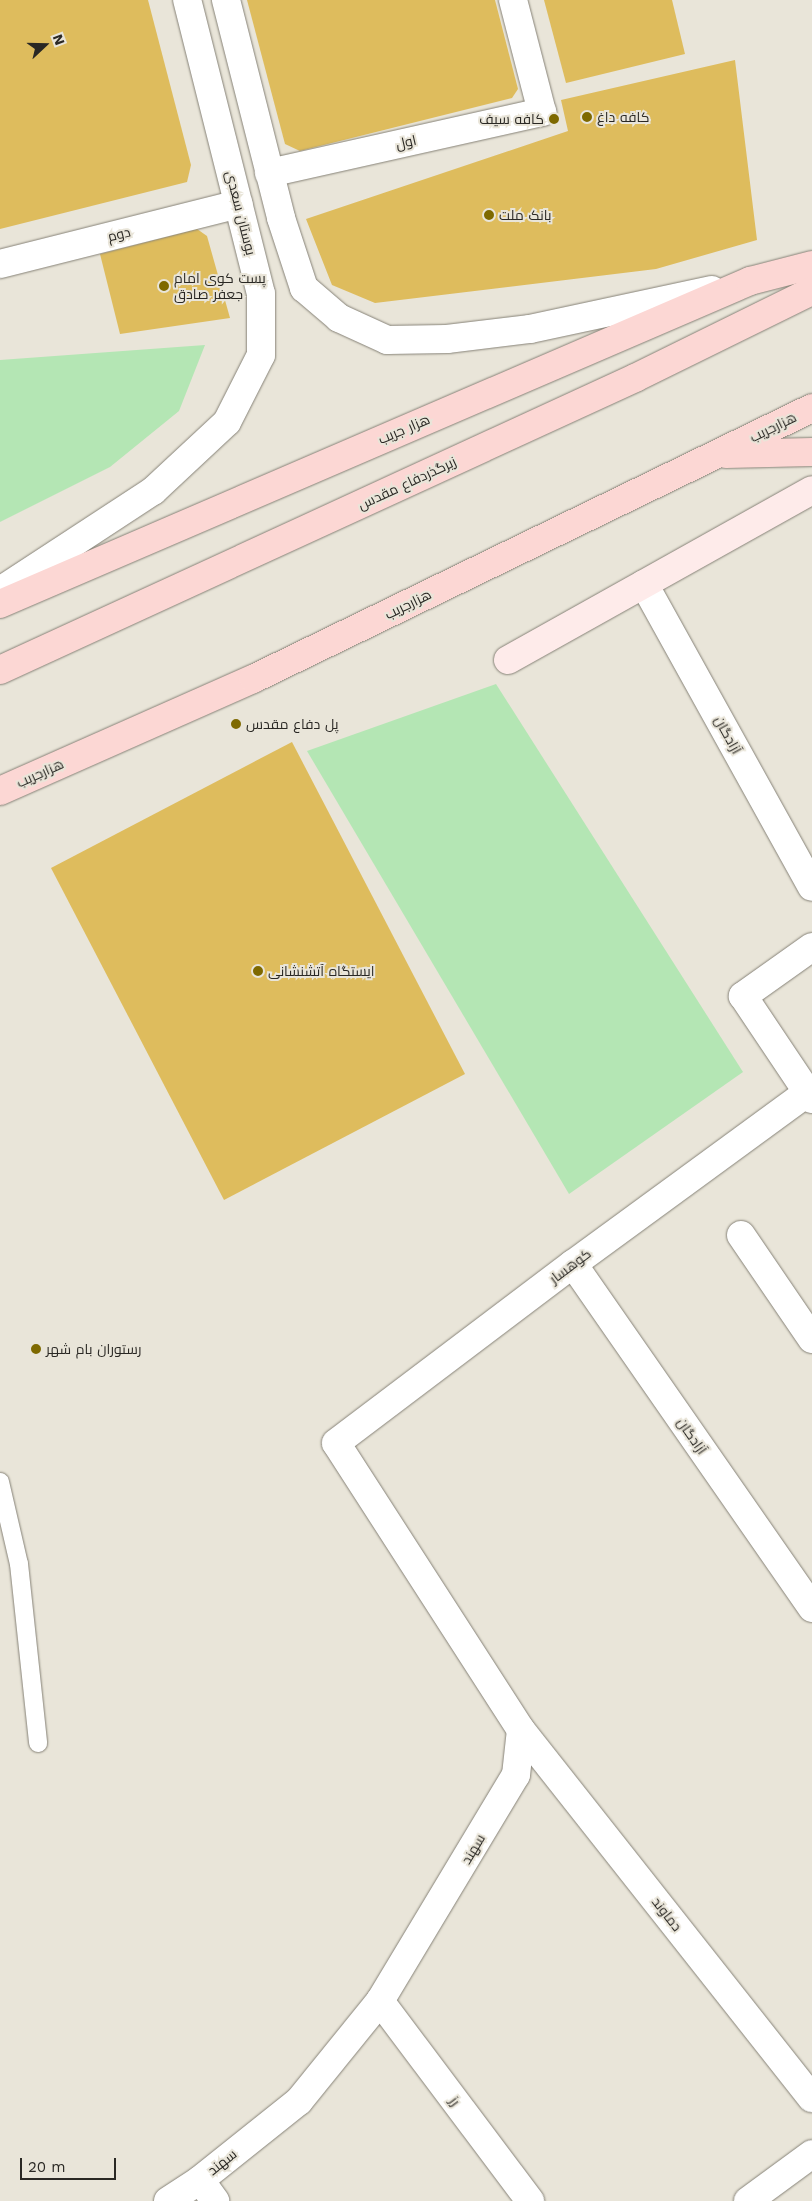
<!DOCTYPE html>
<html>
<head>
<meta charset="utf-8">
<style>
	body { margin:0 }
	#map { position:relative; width:812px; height:2201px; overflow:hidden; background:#e9e5d9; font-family:"Work Sans",Cairo,sans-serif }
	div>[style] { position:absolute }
	.green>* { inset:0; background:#b4e6b4 }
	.building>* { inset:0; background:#debc5d }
	.roads { filter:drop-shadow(0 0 1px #868277) drop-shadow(0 0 1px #868277) }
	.lane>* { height:18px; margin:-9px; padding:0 9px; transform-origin:9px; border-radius:9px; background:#fff }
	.street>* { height:28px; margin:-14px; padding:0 14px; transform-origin:14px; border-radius:14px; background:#fff }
	.secondary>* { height:28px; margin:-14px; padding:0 14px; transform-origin:14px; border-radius:14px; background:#feebea }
	.primary>* { height:28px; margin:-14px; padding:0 14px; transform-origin:14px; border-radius:14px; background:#fcd7d4 }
	.dots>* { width:14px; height:14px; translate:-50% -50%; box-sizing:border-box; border:2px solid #e9e5d9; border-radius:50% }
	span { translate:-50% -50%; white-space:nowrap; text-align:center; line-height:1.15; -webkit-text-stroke:4px #e9e5d9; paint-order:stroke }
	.poi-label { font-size:14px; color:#2a2824 }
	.left { translate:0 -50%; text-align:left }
	.right { translate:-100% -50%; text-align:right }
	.street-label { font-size:14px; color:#2a2824 }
	.north { position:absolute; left:20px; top:20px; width:50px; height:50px; -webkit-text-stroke:4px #e9e5d9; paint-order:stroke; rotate:69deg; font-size:14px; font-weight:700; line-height:20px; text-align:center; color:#2a2824 }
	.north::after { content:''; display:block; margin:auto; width:18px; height:22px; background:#2a2824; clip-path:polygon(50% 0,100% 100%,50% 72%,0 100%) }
	.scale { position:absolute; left:20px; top:2158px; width:96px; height:22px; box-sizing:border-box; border:2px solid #2a2824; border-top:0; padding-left:6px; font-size:15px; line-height:18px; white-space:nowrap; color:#2a2824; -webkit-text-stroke:4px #e9e5d9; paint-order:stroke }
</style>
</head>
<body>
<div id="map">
	<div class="green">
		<i style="clip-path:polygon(205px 345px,179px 411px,110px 467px,0 522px,0 360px)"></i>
		<i style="clip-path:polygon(496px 684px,743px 1072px,569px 1194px,307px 751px)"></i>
	</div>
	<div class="building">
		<i style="clip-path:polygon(0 0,148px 0,191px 165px,187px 182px,0 229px)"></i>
		<i style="clip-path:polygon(247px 0,495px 0,518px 89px,512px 98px,300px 151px,285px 144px)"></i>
		<i style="clip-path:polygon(544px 0,672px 0,685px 54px,566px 83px)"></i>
		<i style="clip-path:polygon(735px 60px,757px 240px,656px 269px,375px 303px,332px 285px,306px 219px,568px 131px,561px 100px)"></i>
		<i style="clip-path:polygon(197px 229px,207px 236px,230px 318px,120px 334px,100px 254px)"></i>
		<i style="clip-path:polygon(292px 742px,465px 1074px,224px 1200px,51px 868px)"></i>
	</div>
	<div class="roads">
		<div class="lane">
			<i style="left:0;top:1482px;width:84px;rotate:77deg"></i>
			<i style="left:19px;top:1564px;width:180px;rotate:83.9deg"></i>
		</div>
		<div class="street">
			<i style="left:226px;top:0;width:225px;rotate:75.8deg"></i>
			<i style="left:281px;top:218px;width:74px;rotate:71.8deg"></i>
			<i style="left:304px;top:288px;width:46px;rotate:40.6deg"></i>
			<i style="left:339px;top:318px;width:53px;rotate:24.6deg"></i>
			<i style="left:387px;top:340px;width:60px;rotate:-1deg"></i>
			<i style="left:447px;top:339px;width:84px;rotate:-6.9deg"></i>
			<i style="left:530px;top:329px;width:186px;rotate:-12.1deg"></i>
			<i style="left:269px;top:173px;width:280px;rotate:-12.6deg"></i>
			<i style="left:542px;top:112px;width:116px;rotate:-104.5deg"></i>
			<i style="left:0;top:264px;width:246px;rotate:-14.1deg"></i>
			<i style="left:644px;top:584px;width:346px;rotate:61deg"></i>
			<i style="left:0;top:591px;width:183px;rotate:-33.2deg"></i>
			<i style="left:153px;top:491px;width:101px;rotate:-43deg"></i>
			<i style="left:227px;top:422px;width:75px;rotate:-63.1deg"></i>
			<i style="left:261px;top:355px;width:61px;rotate:-90deg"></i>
			<i style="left:261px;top:294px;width:303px;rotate:-104.1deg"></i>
			<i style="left:812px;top:947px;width:85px;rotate:144.6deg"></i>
			<i style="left:743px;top:996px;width:124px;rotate:56.2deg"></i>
			<i style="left:741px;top:1235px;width:126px;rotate:55.7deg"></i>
			<i style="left:573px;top:1264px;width:419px;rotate:55.2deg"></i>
			<i style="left:521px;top:1730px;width:469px;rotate:51.7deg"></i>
			<i style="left:380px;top:2001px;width:250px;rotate:53.1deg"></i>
			<i style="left:200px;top:2180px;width:26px;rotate:54deg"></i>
			<i style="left:168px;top:2201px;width:38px;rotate:-33deg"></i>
			<i style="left:200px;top:2180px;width:127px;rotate:-38.6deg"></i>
			<i style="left:299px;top:2101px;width:129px;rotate:-51deg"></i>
			<i style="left:380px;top:2001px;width:264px;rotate:-59deg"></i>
			<i style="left:516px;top:1775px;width:45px;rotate:-83.7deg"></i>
			<i style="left:521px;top:1730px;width:341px;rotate:-122.8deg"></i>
			<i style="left:336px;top:1443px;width:297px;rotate:-37.1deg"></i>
			<i style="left:573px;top:1264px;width:290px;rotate:-36.2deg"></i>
			<i style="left:748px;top:2201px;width:79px;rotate:-36.3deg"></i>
		</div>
		<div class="secondary">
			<i style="left:508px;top:660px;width:348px;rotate:-29.2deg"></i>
		</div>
		<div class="primary">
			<i style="left:726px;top:454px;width:86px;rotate:-1.3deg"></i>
			<i style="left:0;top:604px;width:817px;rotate:-23.3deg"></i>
			<i style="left:750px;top:281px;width:64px;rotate:-14.5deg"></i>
			<i style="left:0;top:670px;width:699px;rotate:-24.69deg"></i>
			<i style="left:635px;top:378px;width:197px;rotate:-26.2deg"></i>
			<i style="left:0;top:791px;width:277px;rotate:-23.9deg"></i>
			<i style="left:253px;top:679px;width:621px;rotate:-25.86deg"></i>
		</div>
	</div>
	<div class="dots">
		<i style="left:587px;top:117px;background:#7e6900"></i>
		<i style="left:554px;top:119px;background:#7e6900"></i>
		<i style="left:489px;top:215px;background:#7e6900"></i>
		<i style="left:164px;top:286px;background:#7e6900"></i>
		<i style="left:236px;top:724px;background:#7e6900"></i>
		<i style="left:258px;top:971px;background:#7e6900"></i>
		<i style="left:36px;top:1349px;background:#7e6900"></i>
	</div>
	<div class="poi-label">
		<span class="left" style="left:597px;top:117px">کافه داغ</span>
		<span class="right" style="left:544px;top:119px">کافه سیف</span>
		<span class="left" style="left:499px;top:215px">بانک ملت</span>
		<span class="left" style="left:174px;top:286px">پست کوی امام<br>جعفر صادق</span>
		<span class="left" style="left:246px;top:724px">پل دفاع مقدس</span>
		<span class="left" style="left:268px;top:971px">ایستگاه آتشنشانی</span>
		<span class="left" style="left:46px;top:1349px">رستوران بام شهر</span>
	</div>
	<div class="street-label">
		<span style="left:406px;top:142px;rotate:-13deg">اول</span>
		<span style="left:241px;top:213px;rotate:76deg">بوستان سعدی</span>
		<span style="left:119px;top:234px;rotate:-14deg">دوم</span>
		<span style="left:773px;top:427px;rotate:-26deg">هزارجریب</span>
		<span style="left:404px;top:429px;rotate:-23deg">هزار جریب</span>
		<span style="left:407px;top:483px;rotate:-25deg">زیرگذردفاع مقدس</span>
		<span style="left:408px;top:604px;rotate:-26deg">هزارجریب</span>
		<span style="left:728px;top:735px;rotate:61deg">آزادگان</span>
		<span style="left:40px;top:773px;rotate:-24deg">هزارجریب</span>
		<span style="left:570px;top:1266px;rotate:-37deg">کوهسار</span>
		<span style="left:692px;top:1436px;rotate:55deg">آزادگان</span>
		<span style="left:473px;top:1849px;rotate:-59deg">سهند</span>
		<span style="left:667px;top:1914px;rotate:52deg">دماوند</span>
		<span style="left:455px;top:2101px;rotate:53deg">رز</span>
		<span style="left:222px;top:2162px;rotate:-39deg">سهند</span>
	</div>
	<div class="north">N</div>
	<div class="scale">20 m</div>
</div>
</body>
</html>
